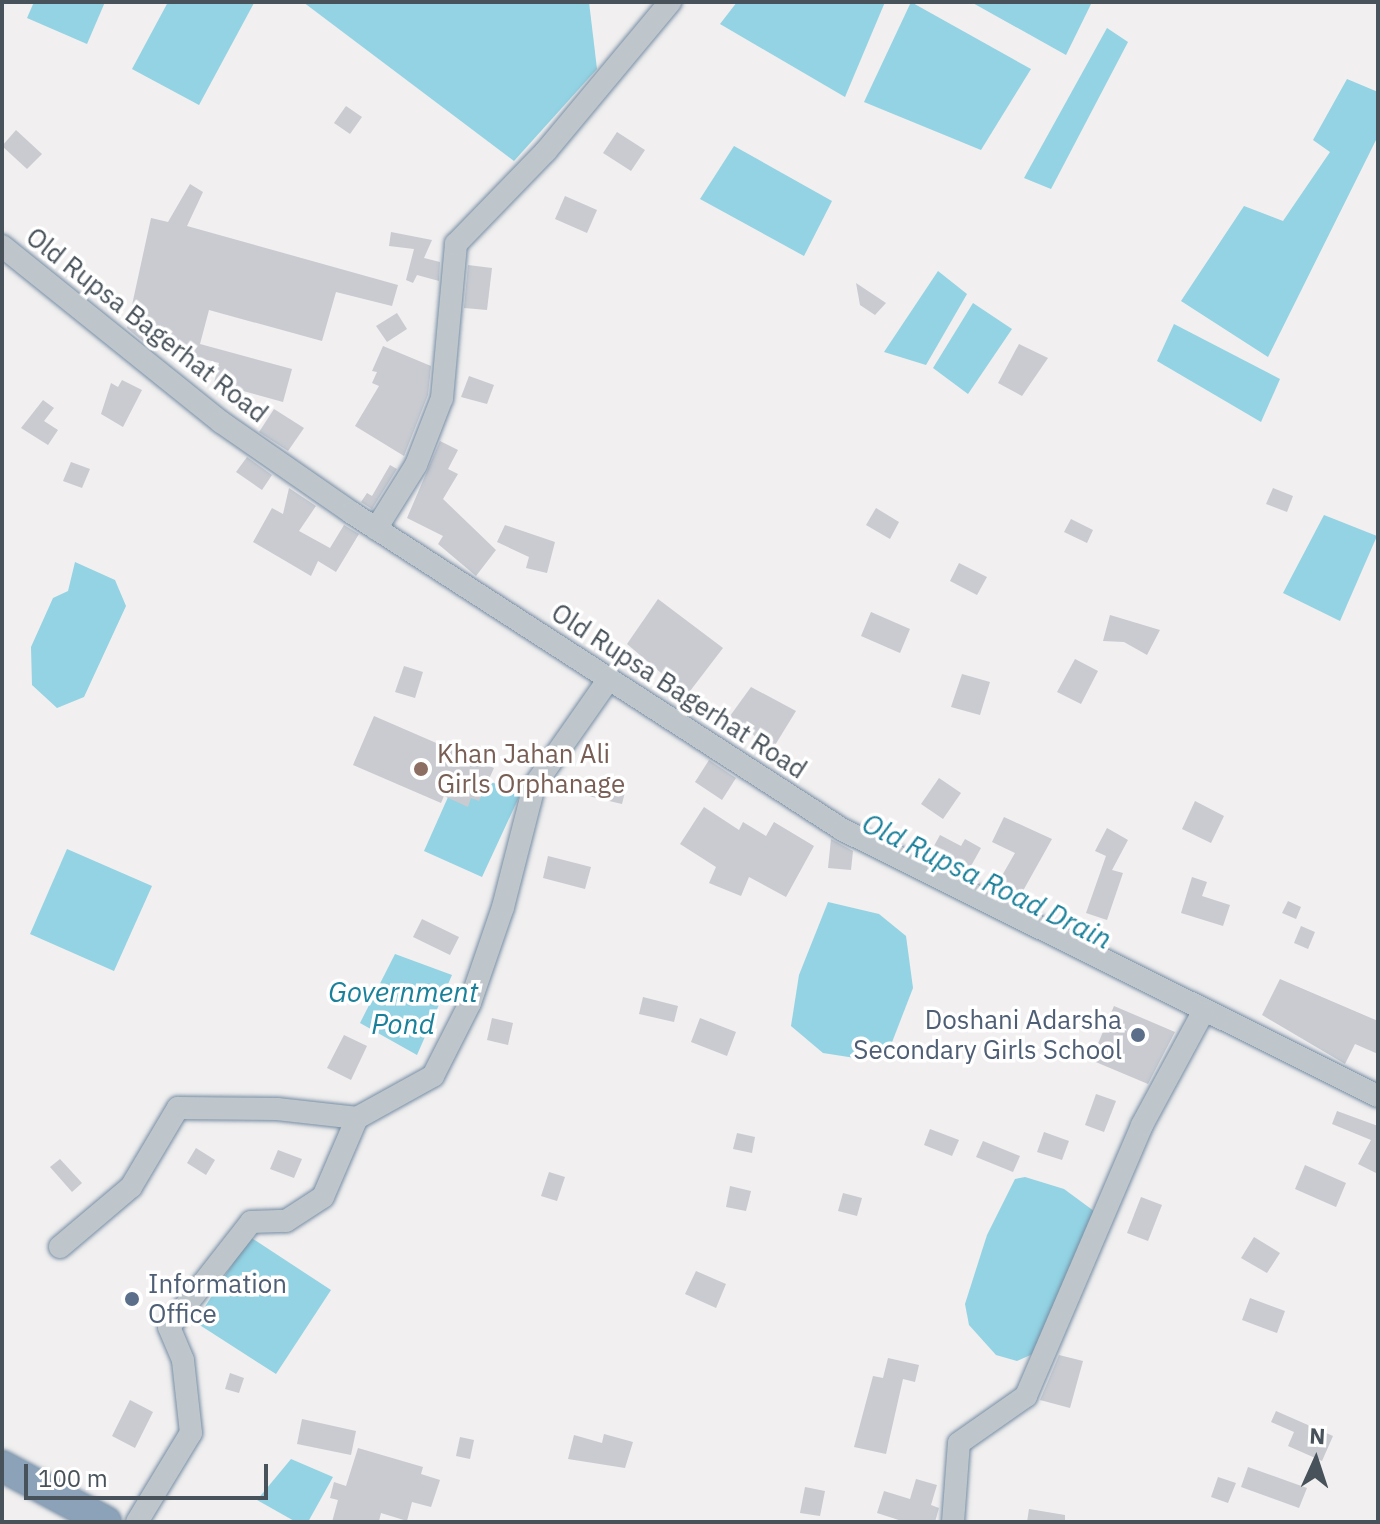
<!DOCTYPE html>
<html>
<head>
<meta charset="utf-8">
<style>
	body { margin:0 }
	#map { position:relative; width:1380px; height:1524px; overflow:hidden; background:#f1efef; font-family:"IBM Plex Sans",sans-serif }
	div>[style] { position:absolute }
	.water>* { inset:0; background:#93d3e3 }
	.building>* { inset:0; background:#c9cbd1 }
	.roads { filter:drop-shadow(0 0 2px #768da4) drop-shadow(0 0 2px #768da4) }
	.minor>* { height:22px; margin:-11px; padding:0 11px; transform-origin:11px; border-radius:11px; background:#bec6cc }
	.highway>* { height:30px; margin:-15px; padding:0 15px; transform-origin:15px; border-radius:15px; background:#8ba2b8 }
	.dots>* { width:22px; height:22px; translate:-50% -50%; box-sizing:border-box; border:4px solid #fff; border-radius:50% }
	span { translate:-50% -50%; white-space:nowrap; text-align:center; line-height:1.15; -webkit-text-stroke:7px #fff; paint-order:stroke }
	.street-label { font-size:26px; color:#48525a }
	.education-label { font-size:26px; color:#785e54 }
	.left { translate:0 -50%; text-align:left }
	.service-label { font-size:26px; color:#4e5e75 }
	.right { translate:-100% -50%; text-align:right }
	.water-label { font-size:28px; color:#1b819b; font-style:italic }
	.frame { position:absolute; inset:0; border:4px solid #48525a; pointer-events:none }
	.north { position:absolute; left:1276px; top:1420px; width:80px; height:80px; -webkit-text-stroke:6px #fff; paint-order:stroke; rotate:3deg; font-size:22px; font-weight:700; line-height:32px; text-align:center; color:#48525a }
	.north::after { content:''; display:block; margin:auto; width:28px; height:36px; background:#48525a; clip-path:polygon(50% 0,100% 100%,50% 72%,0 100%) }
	.scale { position:absolute; left:24px; top:1464px; width:244px; height:36px; box-sizing:border-box; border:4px solid #48525a; border-top:0; padding-left:10px; font-size:24px; line-height:28px; white-space:nowrap; color:#48525a; -webkit-text-stroke:6px #fff; paint-order:stroke }
</style>
</head>
<body>
<div id="map">
	<div class="water">
		<i style="clip-path:polygon(34px 2px,105px 2px,87px 44px,27px 18px)"></i>
		<i style="clip-path:polygon(168px 2px,254px 3px,199px 105px,132px 69px)"></i>
		<i style="clip-path:polygon(303px 2px,589px 2px,597px 69px,514px 161px)"></i>
		<i style="clip-path:polygon(737px 2px,885px 2px,845px 97px,720px 24px)"></i>
		<i style="clip-path:polygon(911px 2px,1031px 69px,981px 150px,864px 102px)"></i>
		<i style="clip-path:polygon(971px 2px,1092px 2px,1066px 55px)"></i>
		<i style="clip-path:polygon(1107px 28px,1128px 42px,1051px 189px,1024px 178px)"></i>
		<i style="clip-path:polygon(1347px 79px,1378px 92px,1378px 136px,1268px 357px,1181px 301px,1244px 206px,1283px 221px,1330px 152px,1313px 140px)"></i>
		<i style="clip-path:polygon(734px 146px,832px 201px,804px 256px,700px 199px)"></i>
		<i style="clip-path:polygon(938px 271px,967px 294px,926px 365px,884px 352px)"></i>
		<i style="clip-path:polygon(973px 303px,1012px 329px,968px 394px,933px 368px)"></i>
		<i style="clip-path:polygon(1174px 324px,1280px 379px,1261px 422px,1157px 361px)"></i>
		<i style="clip-path:polygon(1324px 515px,1377px 536px,1340px 621px,1283px 593px)"></i>
		<i style="clip-path:polygon(75px 562px,115px 580px,126px 606px,84px 697px,57px 708px,32px 685px,31px 647px,53px 598px,68px 591px)"></i>
		<i style="clip-path:polygon(461px 768px,520px 795px,482px 877px,424px 851px)"></i>
		<i style="clip-path:polygon(67px 849px,152px 886px,114px 971px,30px 934px)"></i>
		<i style="clip-path:polygon(828px 902px,879px 914px,906px 936px,913px 988px,889px 1050px,855px 1058px,823px 1053px,791px 1026px,799px 975px)"></i>
		<i style="clip-path:polygon(395px 954px,452px 975px,417px 1055px,360px 1023px)"></i>
		<i style="clip-path:polygon(1025px 1177px,1064px 1189px,1098px 1214px,1035px 1353px,1017px 1361px,996px 1355px,969px 1325px,965px 1304px,987px 1235px,1015px 1179px)"></i>
		<i style="clip-path:polygon(250px 1237px,331px 1290px,276px 1374px,195px 1322px)"></i>
		<i style="clip-path:polygon(291px 1459px,333px 1477px,308px 1522px,296px 1522px,257px 1500px)"></i>
	</div>
	<div class="building">
		<i style="clip-path:polygon(346px 106px,362px 117px,350px 134px,334px 123px)"></i>
		<i style="clip-path:polygon(16px 130px,42px 154px,27px 169px,2px 146px)"></i>
		<i style="clip-path:polygon(617px 132px,645px 150px,631px 171px,603px 153px)"></i>
		<i style="clip-path:polygon(190px 184px,203px 192px,187px 226px,398px 285px,392px 306px,336px 292px,322px 341px,209px 310px,200px 344px,292px 369px,283px 402px,214px 383px,219px 363px,146px 344px,127px 328px,151px 218px,168px 222px)"></i>
		<i style="clip-path:polygon(565px 196px,597px 210px,587px 233px,555px 219px)"></i>
		<i style="clip-path:polygon(391px 232px,432px 240px,424px 258px,440px 262px,439px 281px,417px 275px,413px 283px,406px 280px,414px 249px,389px 246px)"></i>
		<i style="clip-path:polygon(468px 265px,492px 268px,487px 310px,464px 308px)"></i>
		<i style="clip-path:polygon(856px 283px,886px 303px,875px 315px,860px 305px)"></i>
		<i style="clip-path:polygon(397px 313px,407px 329px,387px 342px,376px 326px)"></i>
		<i style="clip-path:polygon(1019px 344px,1048px 358px,1022px 396px,998px 383px)"></i>
		<i style="clip-path:polygon(383px 346px,431px 366px,428px 395px,404px 456px,355px 426px,379px 386px,372px 383px,377px 372px,372px 371px)"></i>
		<i style="clip-path:polygon(469px 376px,494px 385px,487px 404px,461px 397px)"></i>
		<i style="clip-path:polygon(122px 380px,142px 390px,123px 427px,101px 414px,111px 383px,118px 387px)"></i>
		<i style="clip-path:polygon(43px 400px,54px 408px,44px 421px,58px 430px,48px 445px,21px 428px)"></i>
		<i style="clip-path:polygon(274px 409px,304px 428px,288px 451px,259px 432px)"></i>
		<i style="clip-path:polygon(440px 441px,458px 450px,448px 469px,458px 474px,443px 499px,496px 550px,476px 576px,438px 544px,443px 536px,407px 518px)"></i>
		<i style="clip-path:polygon(247px 457px,272px 475px,262px 490px,236px 472px)"></i>
		<i style="clip-path:polygon(71px 462px,90px 469px,82px 488px,63px 481px)"></i>
		<i style="clip-path:polygon(390px 465px,397px 469px,372px 509px,361px 502px,367px 493px,372px 496px)"></i>
		<i style="clip-path:polygon(289px 488px,316px 506px,299px 531px,330px 548px,344px 525px,359px 534px,336px 572px,318px 561px,311px 576px,253px 542px,272px 508px,283px 514px)"></i>
		<i style="clip-path:polygon(1273px 488px,1293px 496px,1287px 512px,1266px 504px)"></i>
		<i style="clip-path:polygon(876px 508px,899px 522px,890px 539px,866px 525px)"></i>
		<i style="clip-path:polygon(1071px 519px,1093px 530px,1087px 543px,1064px 532px)"></i>
		<i style="clip-path:polygon(505px 525px,555px 542px,547px 573px,526px 568px,529px 557px,497px 542px)"></i>
		<i style="clip-path:polygon(959px 563px,987px 577px,977px 595px,950px 581px)"></i>
		<i style="clip-path:polygon(658px 599px,723px 648px,687px 695px,627px 644px)"></i>
		<i style="clip-path:polygon(871px 612px,910px 629px,900px 653px,861px 636px)"></i>
		<i style="clip-path:polygon(1110px 615px,1160px 630px,1147px 655px,1124px 642px,1103px 641px)"></i>
		<i style="clip-path:polygon(1075px 659px,1098px 671px,1081px 704px,1057px 692px)"></i>
		<i style="clip-path:polygon(404px 666px,423px 672px,415px 698px,395px 692px)"></i>
		<i style="clip-path:polygon(962px 674px,990px 682px,980px 715px,951px 707px)"></i>
		<i style="clip-path:polygon(751px 687px,796px 711px,772px 750px,730px 716px)"></i>
		<i style="clip-path:polygon(374px 716px,494px 768px,479px 801px,471px 798px,468px 807px,444px 796px,441px 803px,353px 765px)"></i>
		<i style="clip-path:polygon(709px 760px,736px 778px,722px 800px,695px 782px)"></i>
		<i style="clip-path:polygon(939px 778px,961px 793px,943px 819px,921px 804px)"></i>
		<i style="clip-path:polygon(588px 779px,626px 788px,622px 804px,584px 795px)"></i>
		<i style="clip-path:polygon(1195px 801px,1224px 816px,1211px 843px,1182px 829px)"></i>
		<i style="clip-path:polygon(704px 807px,739px 830px,743px 822px,766px 836px,774px 822px,814px 846px,786px 897px,749px 877px,741px 896px,709px 883px,716px 867px,680px 844px)"></i>
		<i style="clip-path:polygon(1004px 817px,1052px 839px,1019px 898px,996px 886px,1015px 853px,992px 842px)"></i>
		<i style="clip-path:polygon(1107px 828px,1128px 840px,1112px 870px,1123px 873px,1107px 920px,1086px 913px,1106px 856px,1095px 851px)"></i>
		<i style="clip-path:polygon(940px 835px,961px 846px,965px 839px,981px 848px,966px 875px,928px 857px)"></i>
		<i style="clip-path:polygon(831px 839px,853px 851px,851px 870px,828px 868px)"></i>
		<i style="clip-path:polygon(548px 856px,591px 867px,585px 889px,543px 878px)"></i>
		<i style="clip-path:polygon(1192px 877px,1207px 882px,1202px 896px,1230px 905px,1223px 926px,1181px 913px)"></i>
		<i style="clip-path:polygon(1288px 901px,1301px 907px,1296px 919px,1282px 913px)"></i>
		<i style="clip-path:polygon(422px 919px,459px 937px,450px 955px,413px 937px)"></i>
		<i style="clip-path:polygon(1301px 926px,1315px 932px,1308px 949px,1294px 943px)"></i>
		<i style="clip-path:polygon(1280px 979px,1378px 1021px,1378px 1054px,1355px 1044px,1345px 1064px,1262px 1015px)"></i>
		<i style="clip-path:polygon(643px 997px,678px 1006px,674px 1022px,639px 1014px)"></i>
		<i style="clip-path:polygon(1114px 1006px,1175px 1032px,1148px 1084px,1091px 1060px)"></i>
		<i style="clip-path:polygon(492px 1018px,513px 1023px,508px 1045px,487px 1040px)"></i>
		<i style="clip-path:polygon(700px 1018px,736px 1032px,727px 1056px,691px 1042px)"></i>
		<i style="clip-path:polygon(344px 1035px,367px 1046px,351px 1080px,327px 1068px)"></i>
		<i style="clip-path:polygon(1096px 1094px,1116px 1101px,1104px 1132px,1085px 1125px)"></i>
		<i style="clip-path:polygon(1337px 1111px,1378px 1126px,1378px 1174px,1358px 1164px,1371px 1140px,1332px 1124px)"></i>
		<i style="clip-path:polygon(930px 1129px,959px 1140px,952px 1156px,924px 1145px)"></i>
		<i style="clip-path:polygon(1044px 1132px,1069px 1141px,1062px 1160px,1037px 1152px)"></i>
		<i style="clip-path:polygon(737px 1133px,755px 1137px,752px 1153px,733px 1149px)"></i>
		<i style="clip-path:polygon(983px 1141px,1020px 1156px,1013px 1172px,976px 1157px)"></i>
		<i style="clip-path:polygon(196px 1148px,215px 1160px,206px 1175px,187px 1163px)"></i>
		<i style="clip-path:polygon(278px 1150px,302px 1159px,294px 1178px,270px 1169px)"></i>
		<i style="clip-path:polygon(60px 1159px,82px 1183px,72px 1192px,50px 1167px)"></i>
		<i style="clip-path:polygon(1305px 1165px,1346px 1183px,1336px 1207px,1295px 1189px)"></i>
		<i style="clip-path:polygon(549px 1172px,565px 1177px,557px 1201px,541px 1196px)"></i>
		<i style="clip-path:polygon(730px 1186px,751px 1191px,746px 1211px,726px 1207px)"></i>
		<i style="clip-path:polygon(843px 1193px,862px 1198px,857px 1216px,838px 1211px)"></i>
		<i style="clip-path:polygon(1141px 1197px,1162px 1205px,1148px 1241px,1127px 1233px)"></i>
		<i style="clip-path:polygon(1254px 1237px,1280px 1253px,1267px 1273px,1241px 1258px)"></i>
		<i style="clip-path:polygon(696px 1271px,726px 1284px,716px 1308px,685px 1294px)"></i>
		<i style="clip-path:polygon(1250px 1298px,1285px 1311px,1277px 1333px,1242px 1320px)"></i>
		<i style="clip-path:polygon(1059px 1355px,1083px 1361px,1070px 1408px,1040px 1400px)"></i>
		<i style="clip-path:polygon(888px 1358px,919px 1365px,915px 1382px,903px 1379px,886px 1454px,854px 1447px,873px 1376px,883px 1378px)"></i>
		<i style="clip-path:polygon(230px 1373px,244px 1378px,239px 1393px,225px 1389px)"></i>
		<i style="clip-path:polygon(130px 1400px,153px 1412px,135px 1448px,112px 1436px)"></i>
		<i style="clip-path:polygon(1276px 1411px,1333px 1436px,1322px 1461px,1288px 1446px,1294px 1432px,1271px 1422px)"></i>
		<i style="clip-path:polygon(302px 1419px,356px 1431px,351px 1455px,297px 1444px)"></i>
		<i style="clip-path:polygon(604px 1434px,633px 1442px,625px 1468px,568px 1459px,574px 1435px,602px 1443px)"></i>
		<i style="clip-path:polygon(460px 1437px,474px 1440px,470px 1459px,456px 1456px)"></i>
		<i style="clip-path:polygon(358px 1448px,423px 1467px,421px 1474px,440px 1480px,431px 1507px,412px 1502px,407px 1521px,381px 1513px,379px 1521px,332px 1522px,338px 1500px,330px 1498px,334px 1482px,346px 1486px)"></i>
		<i style="clip-path:polygon(1248px 1467px,1307px 1488px,1299px 1508px,1241px 1487px)"></i>
		<i style="clip-path:polygon(1218px 1477px,1236px 1483px,1228px 1503px,1211px 1497px)"></i>
		<i style="clip-path:polygon(916px 1479px,937px 1485px,931px 1505px,939px 1508px,935px 1522px,905px 1522px,877px 1513px,884px 1491px,910px 1499px)"></i>
		<i style="clip-path:polygon(805px 1487px,825px 1491px,820px 1516px,800px 1513px)"></i>
		<i style="clip-path:polygon(1029px 1509px,1065px 1515px,1065px 1522px,1027px 1522px)"></i>
	</div>
	<div class="roads">
		<div class="minor">
			<i style="left:2px;top:246px;width:281px;rotate:38.8deg"></i>
			<i style="left:221px;top:422px;width:160px;rotate:34.8deg"></i>
			<i style="left:352px;top:513px;width:584px;rotate:32.85deg"></i>
			<i style="left:843px;top:830px;width:597px;rotate:26.44deg"></i>
			<i style="left:376px;top:529px;width:75px;rotate:-58deg"></i>
			<i style="left:416px;top:465px;width:72px;rotate:-68.8deg"></i>
			<i style="left:442px;top:398px;width:155px;rotate:-84.8deg"></i>
			<i style="left:456px;top:244px;width:129px;rotate:-45.9deg"></i>
			<i style="left:546px;top:151px;width:194px;rotate:-50.2deg"></i>
			<i style="left:60px;top:1247px;width:93px;rotate:-40.2deg"></i>
			<i style="left:131px;top:1187px;width:92px;rotate:-59.3deg"></i>
			<i style="left:178px;top:1108px;width:99px;rotate:0.6deg"></i>
			<i style="left:277px;top:1109px;width:81px;rotate:6.4deg"></i>
			<i style="left:137px;top:1522px;width:104px;rotate:-58.8deg"></i>
			<i style="left:191px;top:1433px;width:73px;rotate:-96.3deg"></i>
			<i style="left:183px;top:1360px;width:36px;rotate:-113deg"></i>
			<i style="left:169px;top:1327px;width:133px;rotate:-52deg"></i>
			<i style="left:251px;top:1222px;width:35px;rotate:-2deg"></i>
			<i style="left:286px;top:1221px;width:44px;rotate:-33deg"></i>
			<i style="left:323px;top:1197px;width:86px;rotate:-66.7deg"></i>
			<i style="left:357px;top:1118px;width:87px;rotate:-28.9deg"></i>
			<i style="left:433px;top:1076px;width:82px;rotate:-63.1deg"></i>
			<i style="left:470px;top:1003px;width:102px;rotate:-71deg"></i>
			<i style="left:503px;top:907px;width:125px;rotate:-75.6deg"></i>
			<i style="left:534px;top:786px;width:131px;rotate:-55deg"></i>
			<i style="left:953px;top:1522px;width:79px;rotate:-85.7deg"></i>
			<i style="left:959px;top:1443px;width:82px;rotate:-35deg"></i>
			<i style="left:1026px;top:1396px;width:295px;rotate:-66.8deg"></i>
			<i style="left:1142px;top:1125px;width:128px;rotate:-61.6deg"></i>
		</div>
		<div class="highway">
			<i style="left:2px;top:1466px;width:118px;rotate:28.3deg"></i>
		</div>
	</div>
	<div class="dots">
		<i style="left:421px;top:769px;background:#8d6e63"></i>
		<i style="left:1138px;top:1035px;background:#5c6f8a"></i>
		<i style="left:132px;top:1299px;background:#5c6f8a"></i>
	</div>
	<div class="street-label">
		<span style="left:147px;top:325px;rotate:38deg">Old Rupsa Bagerhat Road</span>
		<span style="left:679px;top:691px;rotate:33deg">Old Rupsa Bagerhat Road</span>
	</div>
	<div class="education-label">
		<span class="left" style="left:437px;top:769px">Khan Jahan Ali<br>Girls Orphanage</span>
	</div>
	<div class="service-label">
		<span class="right" style="left:1122px;top:1035px">Doshani Adarsha<br>Secondary Girls School</span>
		<span class="left" style="left:148px;top:1299px">Information<br>Office</span>
	</div>
	<div class="water-label">
		<span style="left:987px;top:881px;rotate:26deg">Old Rupsa Road Drain</span>
		<span style="left:403px;top:1008px">Government<br>Pond</span>
	</div>
	<div class="frame"></div>
	<div class="north">N</div>
	<div class="scale">100 m</div>
</div>
</body>
</html>
